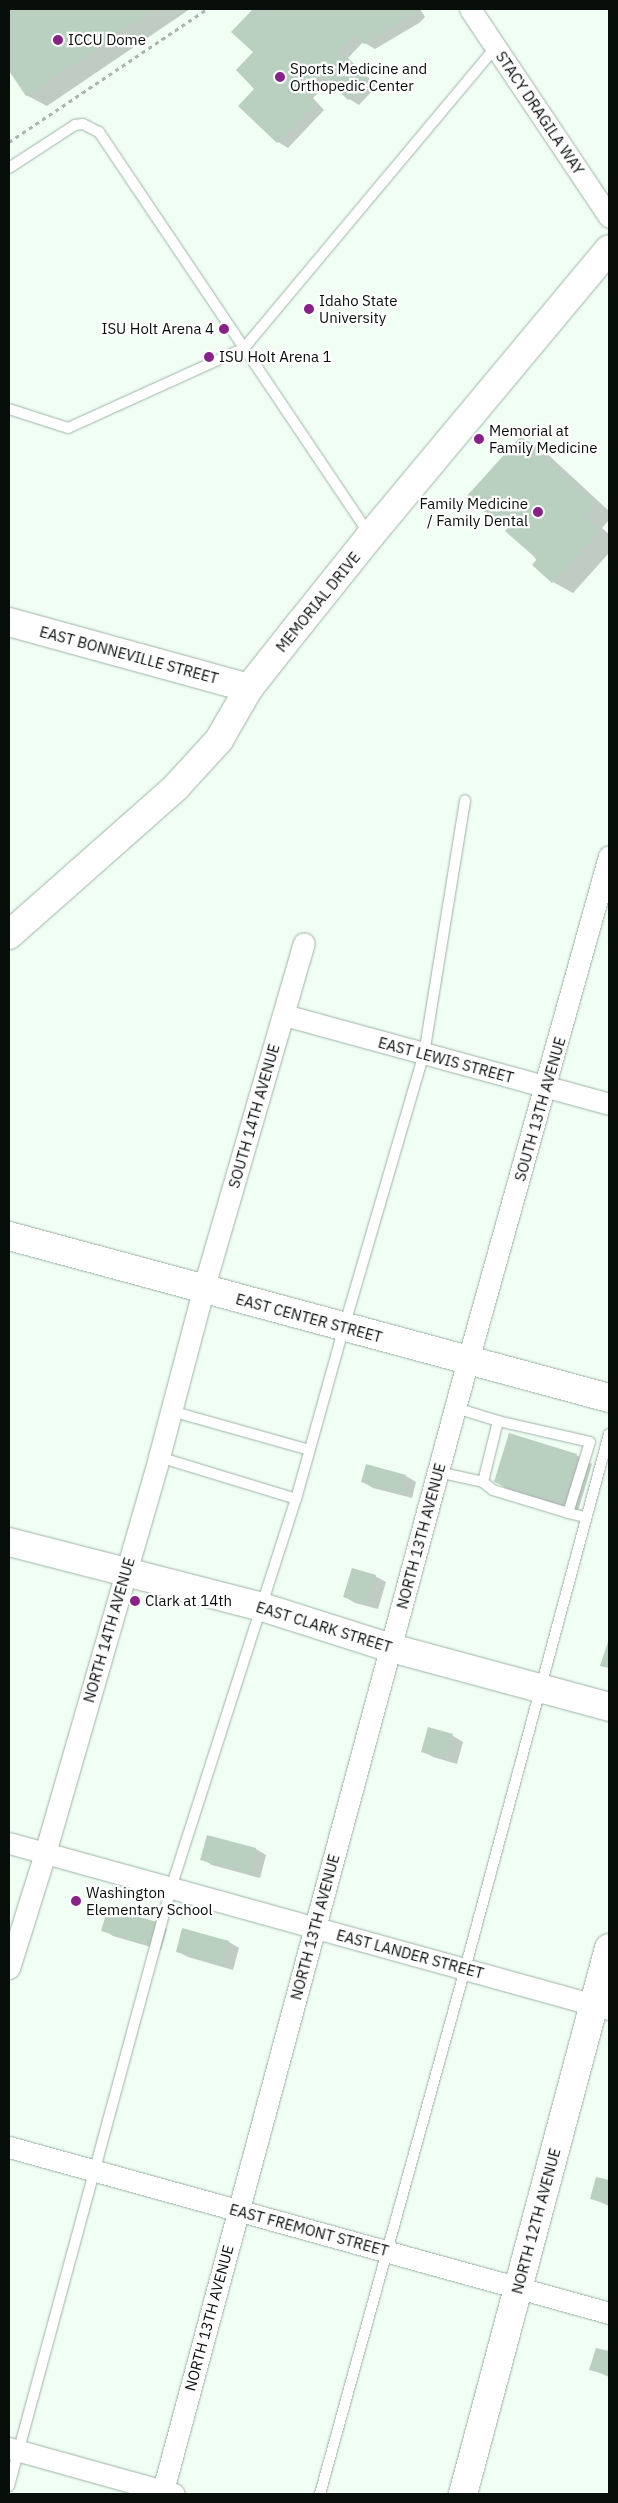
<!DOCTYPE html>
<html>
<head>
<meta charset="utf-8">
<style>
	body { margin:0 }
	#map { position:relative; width:618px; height:2503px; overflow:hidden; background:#f0fef4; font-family:"IBM Plex Sans",sans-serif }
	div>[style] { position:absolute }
	.shadow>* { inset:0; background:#0003 }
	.building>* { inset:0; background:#b9d0c0 }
	.path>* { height:3px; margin-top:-1.5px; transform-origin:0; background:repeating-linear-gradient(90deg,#a9b5ad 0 4px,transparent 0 8px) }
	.roads { filter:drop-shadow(0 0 1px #9db3a4) drop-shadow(0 0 1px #9db3a4) }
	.lane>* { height:10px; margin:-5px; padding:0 5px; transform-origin:5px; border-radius:5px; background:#fff }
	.street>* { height:21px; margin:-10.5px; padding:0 10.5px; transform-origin:10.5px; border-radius:10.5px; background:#fff }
	.secondary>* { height:28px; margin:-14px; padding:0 14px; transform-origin:14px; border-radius:14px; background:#fff }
	.dots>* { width:14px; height:14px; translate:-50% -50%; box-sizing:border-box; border:2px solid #fff; border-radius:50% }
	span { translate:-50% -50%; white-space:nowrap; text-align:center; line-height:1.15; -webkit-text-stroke:4.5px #fff; paint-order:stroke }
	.poi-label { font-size:15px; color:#080f0a }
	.left { translate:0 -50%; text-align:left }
	.right { translate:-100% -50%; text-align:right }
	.street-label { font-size:15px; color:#080f0a }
	.frame { position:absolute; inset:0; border:10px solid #080f0a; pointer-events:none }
</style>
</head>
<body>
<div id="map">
	<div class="shadow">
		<i style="clip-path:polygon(9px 9px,190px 9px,47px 106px,26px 95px,9px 69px)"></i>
		<i style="clip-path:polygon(255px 9px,420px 9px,425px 17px,419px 23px,375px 49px,363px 42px,348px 58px,377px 86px,359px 105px,349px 99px,330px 81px,313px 98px,324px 110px,288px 148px,278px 142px,256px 89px,254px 52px,233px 32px)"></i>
		<i style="clip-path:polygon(522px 438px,542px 449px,609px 511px,609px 520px,602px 528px,609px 534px,609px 553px,573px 593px,553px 582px,511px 526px,478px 508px,467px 498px)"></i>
		<i style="clip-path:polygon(576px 1455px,592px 1464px,578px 1511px,511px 1491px,496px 1482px)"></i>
		<i style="clip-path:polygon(367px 1466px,406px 1476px,416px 1482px,412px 1498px,373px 1488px,363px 1482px)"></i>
		<i style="clip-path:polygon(375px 1576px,386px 1582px,378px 1609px,355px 1603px,345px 1597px)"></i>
		<i style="clip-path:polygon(428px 1729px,453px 1736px,463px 1742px,457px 1764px,433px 1757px,422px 1751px)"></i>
		<i style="clip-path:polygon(208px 1836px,256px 1849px,266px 1855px,260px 1878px,212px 1865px,202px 1859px)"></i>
		<i style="clip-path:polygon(157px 1923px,167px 1929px,161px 1950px,113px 1936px,103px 1930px)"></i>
		<i style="clip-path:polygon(229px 1942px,239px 1948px,233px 1970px,188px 1957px,177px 1951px)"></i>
		<i style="clip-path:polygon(597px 2178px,609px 2182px,609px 2206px,591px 2198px)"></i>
		<i style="clip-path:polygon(596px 2349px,609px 2353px,609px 2377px,591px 2369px)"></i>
	</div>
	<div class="building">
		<i style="clip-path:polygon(9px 9px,154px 9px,26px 96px,9px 71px)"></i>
		<i style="clip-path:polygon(253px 9px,414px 9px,415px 10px,408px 18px,364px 44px,354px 34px,338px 51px,368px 79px,348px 100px,321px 74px,304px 92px,315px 103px,277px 143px,238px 106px,254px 89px,236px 70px,253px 52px,231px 32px)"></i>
		<i style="clip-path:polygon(521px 436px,594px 503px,583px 516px,599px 531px,552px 583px,532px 565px,537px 559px,505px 531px,514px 521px,507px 515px,501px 521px,482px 504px,477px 509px,465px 498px)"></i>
		<i style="clip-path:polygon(509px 1433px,577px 1454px,562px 1503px,494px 1482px)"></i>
		<i style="clip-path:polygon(366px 1464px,406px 1475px,402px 1493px,361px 1482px)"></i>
		<i style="clip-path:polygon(352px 1568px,376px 1575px,367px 1604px,343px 1597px)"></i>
		<i style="clip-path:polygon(609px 1639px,609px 1668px,600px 1666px)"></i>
		<i style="clip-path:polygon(428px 1727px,453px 1734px,446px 1759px,421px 1752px)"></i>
		<i style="clip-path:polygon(207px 1835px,256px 1848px,250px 1873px,200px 1860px)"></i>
		<i style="clip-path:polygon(108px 1908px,157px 1922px,151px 1945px,101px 1931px)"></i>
		<i style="clip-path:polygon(182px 1928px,229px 1941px,223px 1965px,176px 1952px)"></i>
		<i style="clip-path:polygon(596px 2177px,609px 2180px,609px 2204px,590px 2199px)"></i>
		<i style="clip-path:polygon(596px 2348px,609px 2351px,609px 2375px,589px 2370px)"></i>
	</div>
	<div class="path">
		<i style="left:9px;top:142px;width:239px;rotate:-33.9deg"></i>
	</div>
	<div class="roads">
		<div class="lane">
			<i style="left:9px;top:168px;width:79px;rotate:-33.1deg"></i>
			<i style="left:75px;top:125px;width:8px;rotate:-7deg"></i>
			<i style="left:83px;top:124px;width:18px;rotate:27deg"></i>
			<i style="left:99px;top:132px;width:486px;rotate:56.1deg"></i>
			<i style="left:9px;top:409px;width:62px;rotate:17.9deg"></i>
			<i style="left:68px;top:428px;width:193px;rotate:-24.4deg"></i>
			<i style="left:244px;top:348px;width:393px;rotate:-50.1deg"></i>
			<i style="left:456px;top:1408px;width:44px;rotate:17.2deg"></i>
			<i style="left:171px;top:1411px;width:144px;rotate:15.7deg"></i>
			<i style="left:159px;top:1457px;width:143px;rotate:17deg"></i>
			<i style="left:438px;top:1472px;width:46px;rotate:12.5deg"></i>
			<i style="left:483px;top:1482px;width:63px;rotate:-76.2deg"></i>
			<i style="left:498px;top:1421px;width:94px;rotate:12.9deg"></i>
			<i style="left:590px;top:1442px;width:74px;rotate:107.2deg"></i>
			<i style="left:568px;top:1513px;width:18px;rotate:13deg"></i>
			<i style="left:483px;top:1482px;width:13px;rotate:39deg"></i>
			<i style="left:493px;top:1490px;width:78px;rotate:17deg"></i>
			<i style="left:9px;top:2486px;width:620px;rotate:-74.84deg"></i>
			<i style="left:171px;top:1888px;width:409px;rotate:-72.2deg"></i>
			<i style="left:296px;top:1499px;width:179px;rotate:-74.4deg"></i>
			<i style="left:344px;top:1327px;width:284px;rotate:-73.7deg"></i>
			<i style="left:424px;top:1054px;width:257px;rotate:-80.8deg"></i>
			<i style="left:320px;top:2494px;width:545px;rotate:-74.56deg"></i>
			<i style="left:465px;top:1969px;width:554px;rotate:-74.94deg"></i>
		</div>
		<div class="street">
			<i style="left:470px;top:9px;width:250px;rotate:56.2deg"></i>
			<i style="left:284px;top:1015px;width:337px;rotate:15.3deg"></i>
			<i style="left:9px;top:1843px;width:623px;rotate:15.46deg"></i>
			<i style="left:9px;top:1968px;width:121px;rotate:-72.6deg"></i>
			<i style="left:45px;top:1853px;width:412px;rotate:-73.9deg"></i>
			<i style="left:159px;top:1457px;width:173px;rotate:-75.2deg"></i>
			<i style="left:203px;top:1290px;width:361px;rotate:-73.8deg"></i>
			<i style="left:9px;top:2147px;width:623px;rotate:15.46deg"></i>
			<i style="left:9px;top:2448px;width:171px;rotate:15.6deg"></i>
			<i style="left:162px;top:2494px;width:1175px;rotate:-74.9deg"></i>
			<i style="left:468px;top:1360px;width:523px;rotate:-74.37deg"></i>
		</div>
		<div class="secondary">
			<i style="left:9px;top:622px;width:249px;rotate:15.4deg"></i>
			<i style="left:9px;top:935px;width:223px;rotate:-41.5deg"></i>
			<i style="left:176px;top:787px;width:64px;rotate:-47.5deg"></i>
			<i style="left:219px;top:740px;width:60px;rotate:-60deg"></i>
			<i style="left:249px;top:688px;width:85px;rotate:-51.7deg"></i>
			<i style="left:302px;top:621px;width:109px;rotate:-51.3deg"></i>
			<i style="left:370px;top:536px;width:373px;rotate:-50.2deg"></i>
			<i style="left:9px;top:1236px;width:621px;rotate:15.11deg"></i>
			<i style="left:9px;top:1542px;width:261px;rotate:14.4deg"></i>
			<i style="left:262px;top:1607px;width:135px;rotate:17.6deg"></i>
			<i style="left:391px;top:1648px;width:226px;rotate:15.1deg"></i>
			<i style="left:463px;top:2494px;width:565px;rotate:-75.03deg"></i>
		</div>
	</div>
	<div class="dots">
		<i style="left:58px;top:40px;background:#882188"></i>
		<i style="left:280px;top:77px;background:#882188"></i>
		<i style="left:309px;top:309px;background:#882188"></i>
		<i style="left:224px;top:329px;background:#882188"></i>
		<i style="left:209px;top:357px;background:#882188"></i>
		<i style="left:479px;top:439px;background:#882188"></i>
		<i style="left:538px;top:512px;background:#882188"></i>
		<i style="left:135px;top:1601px;background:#882188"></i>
		<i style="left:76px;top:1901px;background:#882188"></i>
	</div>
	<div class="poi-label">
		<span class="left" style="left:68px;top:40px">ICCU Dome</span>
		<span class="left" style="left:290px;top:77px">Sports Medicine and<br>Orthopedic Center</span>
		<span class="left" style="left:319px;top:309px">Idaho State<br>University</span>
		<span class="right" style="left:214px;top:329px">ISU Holt Arena 4</span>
		<span class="left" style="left:219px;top:357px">ISU Holt Arena 1</span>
		<span class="left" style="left:489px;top:439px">Memorial at<br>Family Medicine</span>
		<span class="right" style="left:528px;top:512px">Family Medicine<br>/ Family Dental</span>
		<span class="left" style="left:145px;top:1601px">Clark at 14th</span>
		<span class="left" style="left:86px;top:1901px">Washington<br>Elementary School</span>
	</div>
	<div class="street-label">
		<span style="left:540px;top:113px;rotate:56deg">STACY DRAGILA WAY</span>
		<span style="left:318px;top:602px;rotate:-51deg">MEMORIAL DRIVE</span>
		<span style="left:129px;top:655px;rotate:15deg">EAST BONNEVILLE STREET</span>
		<span style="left:446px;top:1060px;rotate:15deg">EAST LEWIS STREET</span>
		<span style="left:540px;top:1109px;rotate:-74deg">SOUTH 13TH AVENUE</span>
		<span style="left:254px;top:1116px;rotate:-74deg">SOUTH 14TH AVENUE</span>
		<span style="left:309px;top:1318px;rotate:15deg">EAST CENTER STREET</span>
		<span style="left:421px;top:1536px;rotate:-75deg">NORTH 13TH AVENUE</span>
		<span style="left:324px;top:1627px;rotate:17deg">EAST CLARK STREET</span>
		<span style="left:109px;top:1630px;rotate:-74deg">NORTH 14TH AVENUE</span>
		<span style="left:315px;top:1927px;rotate:-75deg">NORTH 13TH AVENUE</span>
		<span style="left:410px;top:1954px;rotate:15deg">EAST LANDER STREET</span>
		<span style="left:536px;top:2221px;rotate:-75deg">NORTH 12TH AVENUE</span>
		<span style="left:309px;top:2230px;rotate:15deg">EAST FREMONT STREET</span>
		<span style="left:209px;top:2318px;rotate:-75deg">NORTH 13TH AVENUE</span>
	</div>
	<div class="frame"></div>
</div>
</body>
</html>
